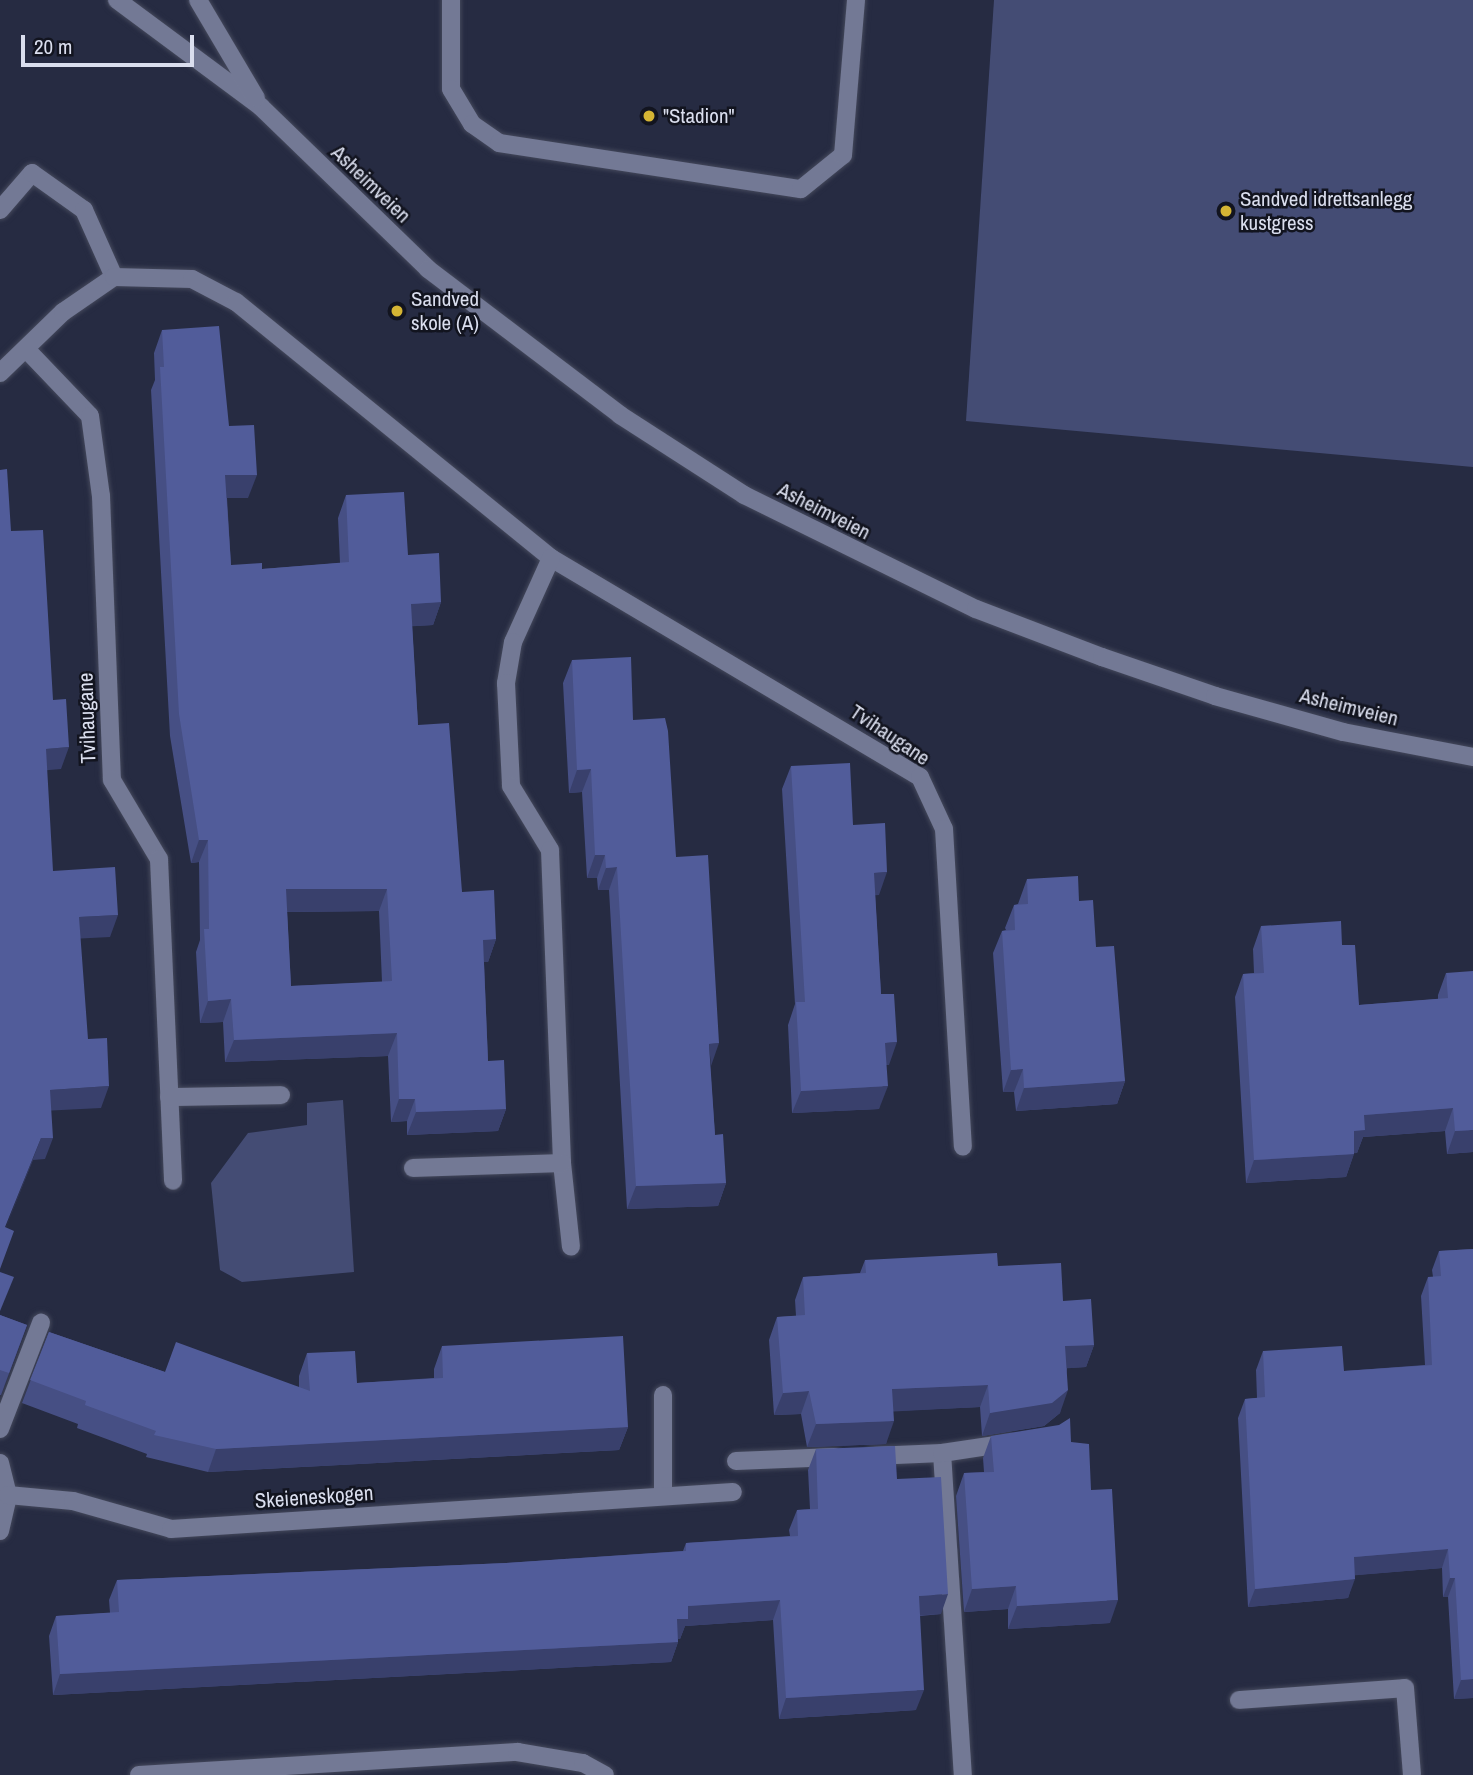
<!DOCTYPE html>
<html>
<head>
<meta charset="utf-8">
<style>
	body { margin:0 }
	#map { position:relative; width:1473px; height:1775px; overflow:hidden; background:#262b42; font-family:"Archivo Narrow",sans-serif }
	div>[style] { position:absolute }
	.green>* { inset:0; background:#444c74 }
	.roads { filter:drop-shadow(0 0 2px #44485b) drop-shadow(0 0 2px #44485b) }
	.lane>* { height:18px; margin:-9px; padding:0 9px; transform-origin:9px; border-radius:9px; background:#737995 }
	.street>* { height:18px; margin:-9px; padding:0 9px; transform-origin:9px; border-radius:9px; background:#737995 }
	.secondary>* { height:18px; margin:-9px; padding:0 9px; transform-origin:9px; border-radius:9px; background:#737995 }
	.wall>* { inset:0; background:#464f84 }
	.shaded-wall>* { inset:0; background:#39406c }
	.building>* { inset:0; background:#515c9a }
	.dots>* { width:19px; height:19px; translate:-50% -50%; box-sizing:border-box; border:4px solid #12141f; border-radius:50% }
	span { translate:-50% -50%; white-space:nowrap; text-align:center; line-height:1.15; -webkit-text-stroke:5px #12141f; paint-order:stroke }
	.poi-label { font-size:21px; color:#dadeee }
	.left { translate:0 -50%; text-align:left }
	.street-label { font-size:21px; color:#dadeee }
	.scale { position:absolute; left:21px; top:35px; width:173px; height:32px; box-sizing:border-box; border:4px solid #dadeee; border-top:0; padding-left:9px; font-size:21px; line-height:24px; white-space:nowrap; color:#dadeee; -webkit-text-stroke:5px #12141f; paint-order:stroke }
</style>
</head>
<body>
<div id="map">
	<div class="green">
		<i style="clip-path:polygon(994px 0,1473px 0,1473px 467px,966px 421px)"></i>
		<i style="clip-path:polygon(343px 1100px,354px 1272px,242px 1282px,220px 1270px,211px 1183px,248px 1133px,307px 1125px,307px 1103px)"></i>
	</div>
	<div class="roads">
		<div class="lane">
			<i style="left:451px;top:0;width:89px;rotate:90deg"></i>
			<i style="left:451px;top:89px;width:41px;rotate:59deg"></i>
			<i style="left:472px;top:124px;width:33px;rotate:35deg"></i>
			<i style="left:499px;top:143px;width:305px;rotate:8.7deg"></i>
			<i style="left:801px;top:189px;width:54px;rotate:-39deg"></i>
			<i style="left:843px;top:155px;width:156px;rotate:-85.2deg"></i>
			<i style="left:0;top:210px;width:49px;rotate:-49.1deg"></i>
			<i style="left:32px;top:173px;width:64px;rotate:35.4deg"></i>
			<i style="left:84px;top:210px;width:73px;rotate:65.9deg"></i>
			<i style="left:942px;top:1453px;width:323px;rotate:86.3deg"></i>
			<i style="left:873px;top:1456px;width:69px;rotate:-2.5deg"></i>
			<i style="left:942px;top:1453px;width:68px;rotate:-8.5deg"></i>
			<i style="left:736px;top:1461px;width:98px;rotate:-2.3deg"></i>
			<i style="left:1239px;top:1700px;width:166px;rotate:-4.1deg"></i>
			<i style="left:1405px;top:1688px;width:87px;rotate:85.4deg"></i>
		</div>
		<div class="street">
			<i style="left:27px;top:350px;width:91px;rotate:46.3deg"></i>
			<i style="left:90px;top:416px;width:81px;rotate:82.2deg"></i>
			<i style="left:101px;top:496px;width:284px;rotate:87.8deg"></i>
			<i style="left:112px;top:780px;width:92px;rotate:59.3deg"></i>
			<i style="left:159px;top:859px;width:322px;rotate:87.5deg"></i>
			<i style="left:0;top:373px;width:88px;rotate:-44.1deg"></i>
			<i style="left:63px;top:312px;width:62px;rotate:-34.5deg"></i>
			<i style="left:114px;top:277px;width:78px;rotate:1.5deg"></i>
			<i style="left:192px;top:279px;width:50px;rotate:27.6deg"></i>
			<i style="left:236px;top:302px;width:406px;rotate:39.1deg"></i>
			<i style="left:551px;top:558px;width:429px;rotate:30.7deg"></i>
			<i style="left:920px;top:777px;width:57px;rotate:65.2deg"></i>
			<i style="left:944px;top:829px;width:318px;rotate:86.6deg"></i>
			<i style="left:551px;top:558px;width:92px;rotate:114.3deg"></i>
			<i style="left:513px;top:642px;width:42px;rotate:99.7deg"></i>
			<i style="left:506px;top:683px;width:103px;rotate:87.2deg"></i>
			<i style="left:511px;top:786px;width:75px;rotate:58.6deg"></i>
			<i style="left:550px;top:850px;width:313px;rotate:87.8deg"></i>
			<i style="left:562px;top:1163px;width:84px;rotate:83.9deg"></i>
			<i style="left:169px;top:1097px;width:112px;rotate:-1deg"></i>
			<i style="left:413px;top:1168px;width:149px;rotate:-1.9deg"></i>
			<i style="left:663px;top:1395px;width:101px;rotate:90deg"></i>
			<i style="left:0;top:1429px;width:114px;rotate:-68.9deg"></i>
			<i style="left:0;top:1463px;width:33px;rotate:76deg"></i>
			<i style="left:0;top:1531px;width:37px;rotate:-77deg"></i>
			<i style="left:8px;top:1495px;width:65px;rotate:5.3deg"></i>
			<i style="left:73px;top:1501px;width:102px;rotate:15.9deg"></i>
			<i style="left:171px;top:1529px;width:563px;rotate:-3.77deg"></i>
			<i style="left:139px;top:1775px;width:379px;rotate:-3.5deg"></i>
			<i style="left:517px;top:1752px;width:67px;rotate:9.5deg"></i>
			<i style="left:583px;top:1763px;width:25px;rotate:29deg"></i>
		</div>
		<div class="secondary">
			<i style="left:117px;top:0;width:179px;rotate:36.6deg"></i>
			<i style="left:261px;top:107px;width:233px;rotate:44.1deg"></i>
			<i style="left:428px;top:269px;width:241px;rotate:37.2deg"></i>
			<i style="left:620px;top:415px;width:148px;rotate:32.8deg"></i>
			<i style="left:744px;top:495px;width:258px;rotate:26.2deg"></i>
			<i style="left:976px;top:609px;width:135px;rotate:20.9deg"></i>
			<i style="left:1102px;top:657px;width:120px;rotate:19deg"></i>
			<i style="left:1215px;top:696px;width:133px;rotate:15.7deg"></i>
			<i style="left:1343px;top:732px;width:132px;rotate:10.9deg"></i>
			<i style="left:198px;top:0;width:114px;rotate:59.4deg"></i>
		</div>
	</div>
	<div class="wall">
		<i style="clip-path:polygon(evenodd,162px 330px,229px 426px,248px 498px,227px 498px,231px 565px,262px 569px,340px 563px,338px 518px,346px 495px,408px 555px,441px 602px,433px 625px,412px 626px,418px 725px,462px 892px,496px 939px,488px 962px,484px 962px,488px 1061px,506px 1109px,498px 1131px,407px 1135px,407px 1121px,391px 1122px,388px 1056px,225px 1062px,223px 1022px,200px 1023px,196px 952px,200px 940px,199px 862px,191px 863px,170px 736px,151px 390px,155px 380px,154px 353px,162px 330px,379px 911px,382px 982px,291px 986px,287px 912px,379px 911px)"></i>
		<i style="clip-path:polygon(572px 660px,633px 720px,676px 857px,710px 1066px,715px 1135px,726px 1183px,718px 1206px,627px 1209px,609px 890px,598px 890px,597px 878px,587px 878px,582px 792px,569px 793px,563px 683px)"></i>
		<i style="clip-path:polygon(791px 766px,853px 825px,879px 895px,875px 895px,881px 994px,889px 1065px,886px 1065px,879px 1109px,792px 1113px,788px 1025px,795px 1004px,782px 789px)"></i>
		<i style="clip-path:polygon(1027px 879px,1079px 901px,1096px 947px,1125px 1081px,1117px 1104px,1016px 1111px,1014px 1092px,1003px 1092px,993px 953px,1002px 931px,1006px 930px,1005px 928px,1014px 905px,1018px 904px)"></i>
		<i style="clip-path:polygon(1261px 926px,1342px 945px,1359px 1005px,1438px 999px,1438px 995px,1446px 973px,1473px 1152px,1447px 1154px,1445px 1131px,1363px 1137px,1357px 1153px,1354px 1153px,1346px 1177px,1246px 1183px,1235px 997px,1243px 974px,1254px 973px,1253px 949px)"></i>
		<i style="clip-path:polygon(1473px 1249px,1473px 1698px,1454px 1699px,1448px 1597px,1443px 1597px,1442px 1568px,1355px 1575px,1348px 1598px,1248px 1607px,1238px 1418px,1245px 1399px,1257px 1398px,1256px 1370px,1263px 1351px,1344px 1371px,1425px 1365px,1421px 1296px,1428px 1277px,1433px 1277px,1432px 1270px,1439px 1251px)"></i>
		<i style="clip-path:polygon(865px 1260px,998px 1266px,1063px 1301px,1094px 1345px,1086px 1367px,1067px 1368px,1060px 1413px,1044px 1426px,982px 1436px,980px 1407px,893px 1411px,886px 1444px,807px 1447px,801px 1414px,774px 1415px,769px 1340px,777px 1317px,796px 1316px,795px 1300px,803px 1277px,860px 1273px)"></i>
		<i style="clip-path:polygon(0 1315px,27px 1325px,1px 1395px,0 1395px)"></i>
		<i style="clip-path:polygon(49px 1332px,165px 1372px,299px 1387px,299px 1376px,307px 1353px,357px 1383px,434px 1378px,434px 1369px,442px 1346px,628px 1427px,619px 1450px,208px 1472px,146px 1457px,147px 1454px,77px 1428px,78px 1424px,22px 1403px)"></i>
		<i style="clip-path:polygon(991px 1436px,1071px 1442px,1091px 1490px,1110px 1623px,1008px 1629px,1008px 1609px,964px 1612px,956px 1496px,964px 1473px,984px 1472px,983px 1458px)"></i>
		<i style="clip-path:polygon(816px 1449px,897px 1479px,941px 1614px,920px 1616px,916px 1710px,779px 1719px,773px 1620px,685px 1626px,680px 1639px,678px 1639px,678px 1642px,671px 1662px,53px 1695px,49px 1636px,56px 1616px,110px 1613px,109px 1600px,117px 1580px,506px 1563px,683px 1551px,686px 1543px,790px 1536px,789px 1530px,797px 1510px,810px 1509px,808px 1470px)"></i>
	</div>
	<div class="shaded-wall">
		<i style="clip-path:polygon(225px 475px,257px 475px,248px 498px,217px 498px)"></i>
		<i style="clip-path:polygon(441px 602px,433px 625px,402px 627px,411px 604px)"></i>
		<i style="clip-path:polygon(69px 747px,61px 769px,38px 771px,46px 749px)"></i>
		<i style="clip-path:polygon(591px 769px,582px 792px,569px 793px,577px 770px)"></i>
		<i style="clip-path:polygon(199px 840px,208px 840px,199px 862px,191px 863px)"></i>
		<i style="clip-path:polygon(595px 855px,605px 855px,597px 878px,587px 878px)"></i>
		<i style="clip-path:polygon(617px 867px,609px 890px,598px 890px,606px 868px)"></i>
		<i style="clip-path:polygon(887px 872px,879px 895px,866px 896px,874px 873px)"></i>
		<i style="clip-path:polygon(286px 889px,387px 889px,379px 911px,277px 912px)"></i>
		<i style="clip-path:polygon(118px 915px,110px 937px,71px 939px,79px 917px)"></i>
		<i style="clip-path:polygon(496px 939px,488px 962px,475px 962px,483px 940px)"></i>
		<i style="clip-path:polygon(231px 999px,223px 1022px,200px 1023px,208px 1001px)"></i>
		<i style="clip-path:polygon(397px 1033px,388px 1056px,225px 1062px,234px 1040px)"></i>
		<i style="clip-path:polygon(897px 1042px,889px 1065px,877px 1065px,885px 1043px)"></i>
		<i style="clip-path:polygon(719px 1043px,711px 1066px,709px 1044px)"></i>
		<i style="clip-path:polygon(1023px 1069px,1014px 1092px,1003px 1092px,1011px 1070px)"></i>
		<i style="clip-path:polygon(1125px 1081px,1117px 1104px,1016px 1111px,1024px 1088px)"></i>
		<i style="clip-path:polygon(109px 1086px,101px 1108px,42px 1111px,50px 1090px)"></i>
		<i style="clip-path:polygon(888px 1086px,879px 1109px,792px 1113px,801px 1091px)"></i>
		<i style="clip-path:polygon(399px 1099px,415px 1099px,407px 1121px,391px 1122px)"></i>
		<i style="clip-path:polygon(1453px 1108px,1445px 1131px,1363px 1137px,1357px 1153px,1345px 1154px,1354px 1131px,1364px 1115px)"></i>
		<i style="clip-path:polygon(506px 1109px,498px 1131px,407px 1135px,416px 1112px)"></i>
		<i style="clip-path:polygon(1473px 1130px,1473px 1152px,1447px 1154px,1455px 1131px)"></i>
		<i style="clip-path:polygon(41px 1138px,53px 1138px,45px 1159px,33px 1160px,0 1242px)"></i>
		<i style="clip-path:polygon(1354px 1154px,1346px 1177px,1246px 1183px,1254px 1160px)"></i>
		<i style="clip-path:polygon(726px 1183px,718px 1206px,627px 1209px,636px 1186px)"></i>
		<i style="clip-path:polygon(1094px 1345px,1086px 1367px,1057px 1369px,1065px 1346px)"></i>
		<i style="clip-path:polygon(988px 1385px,980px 1407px,884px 1412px,892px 1389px)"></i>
		<i style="clip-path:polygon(1068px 1390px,1060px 1413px,1044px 1426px,982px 1436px,990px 1413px)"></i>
		<i style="clip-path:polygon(809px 1391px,801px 1414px,774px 1415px,783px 1393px)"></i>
		<i style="clip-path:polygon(894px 1421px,886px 1444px,807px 1447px,816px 1424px)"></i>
		<i style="clip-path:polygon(628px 1427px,619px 1450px,208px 1472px,216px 1449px)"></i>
		<i style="clip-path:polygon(1448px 1549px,1442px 1568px,1347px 1576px,1354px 1557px)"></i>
		<i style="clip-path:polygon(1450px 1578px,1455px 1578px,1448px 1597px,1443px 1597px)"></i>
		<i style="clip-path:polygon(1355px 1579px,1348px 1598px,1248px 1607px,1255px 1589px)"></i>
		<i style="clip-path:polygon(1016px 1586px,1008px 1609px,964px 1612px,972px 1589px)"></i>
		<i style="clip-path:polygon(948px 1594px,941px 1614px,911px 1616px,919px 1596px)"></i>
		<i style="clip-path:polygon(780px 1600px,773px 1620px,685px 1626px,680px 1639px,670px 1639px,677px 1619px,688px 1606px)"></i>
		<i style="clip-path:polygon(1118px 1600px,1110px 1623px,1008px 1629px,1017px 1606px)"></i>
		<i style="clip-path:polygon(678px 1642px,671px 1662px,53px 1695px,60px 1674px)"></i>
		<i style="clip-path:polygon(1473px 1679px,1473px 1698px,1454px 1699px,1461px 1680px)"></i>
		<i style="clip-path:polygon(924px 1690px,916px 1710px,779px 1719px,786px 1698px)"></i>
	</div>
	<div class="building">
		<i style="clip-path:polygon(evenodd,219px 326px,229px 426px,254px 425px,257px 475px,225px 475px,231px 565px,262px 563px,262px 569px,349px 562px,346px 495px,404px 492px,408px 555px,439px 553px,441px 602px,411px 604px,418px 725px,449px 723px,462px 892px,494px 890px,496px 939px,483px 940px,488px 1061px,504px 1060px,506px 1109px,416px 1112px,415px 1099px,399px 1099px,397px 1033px,234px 1040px,231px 999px,208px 1001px,204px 929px,209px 929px,208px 840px,199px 840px,179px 714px,160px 367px,164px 367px,162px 330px,219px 326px,286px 889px,387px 889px,392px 981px,291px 986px,286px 889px)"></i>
		<i style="clip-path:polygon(7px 469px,11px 531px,43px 530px,53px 700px,66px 699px,69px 747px,46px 749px,53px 871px,115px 867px,118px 915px,79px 917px,88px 1039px,107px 1038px,109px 1086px,50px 1090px,53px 1138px,41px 1138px,5px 1227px,14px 1231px,0 1269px,0 470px)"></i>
		<i style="clip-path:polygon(631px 657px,633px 720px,665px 718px,668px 731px,676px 857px,708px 855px,719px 1043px,709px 1044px,715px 1135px,723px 1134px,726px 1183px,636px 1186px,617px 867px,606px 868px,605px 855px,595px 855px,591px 769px,577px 770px,572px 660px)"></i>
		<i style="clip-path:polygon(850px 763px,853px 825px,885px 823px,887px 872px,874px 873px,881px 994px,894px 994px,897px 1042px,885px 1043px,888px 1086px,801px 1091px,796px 1002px,805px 1002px,791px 766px)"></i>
		<i style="clip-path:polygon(1078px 876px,1079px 901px,1093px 900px,1096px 947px,1114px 946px,1125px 1081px,1024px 1088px,1023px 1069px,1011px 1070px,1002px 931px,1015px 930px,1014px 905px,1028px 904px,1027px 879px)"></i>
		<i style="clip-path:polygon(1341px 921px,1342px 945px,1355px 945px,1359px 1005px,1448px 998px,1446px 973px,1473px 971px,1473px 1130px,1455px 1131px,1453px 1108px,1364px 1115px,1365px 1130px,1354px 1131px,1354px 1154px,1254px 1160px,1243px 974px,1264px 973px,1261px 926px)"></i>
		<i style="clip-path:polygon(1473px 1249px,1473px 1679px,1461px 1680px,1455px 1578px,1450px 1578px,1448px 1549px,1354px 1557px,1355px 1579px,1255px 1589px,1245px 1399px,1265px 1397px,1263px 1351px,1342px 1346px,1344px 1371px,1432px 1365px,1428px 1277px,1441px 1276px,1439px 1251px)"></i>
		<i style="clip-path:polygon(997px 1253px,998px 1266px,1061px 1263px,1063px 1301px,1091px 1299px,1094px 1345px,1065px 1346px,1068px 1390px,1052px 1403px,990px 1413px,988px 1385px,892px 1389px,894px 1421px,816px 1424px,809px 1391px,783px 1393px,777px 1317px,805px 1315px,803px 1277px,866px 1273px,865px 1260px)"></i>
		<i style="clip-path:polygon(0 1272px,14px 1277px,0 1311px)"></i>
		<i style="clip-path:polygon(0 1315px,27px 1325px,9px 1373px,0 1370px)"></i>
		<i style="clip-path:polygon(49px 1332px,165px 1372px,176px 1342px,310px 1391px,307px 1353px,355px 1351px,357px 1383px,443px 1378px,442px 1346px,623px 1336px,628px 1427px,216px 1449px,154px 1435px,156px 1431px,85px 1405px,86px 1401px,30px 1380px)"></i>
		<i style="clip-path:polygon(1070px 1418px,1071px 1442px,1089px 1444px,1091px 1490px,1112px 1489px,1118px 1600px,1017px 1606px,1016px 1586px,972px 1589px,964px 1473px,994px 1472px,991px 1436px,1059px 1425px)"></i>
		<i style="clip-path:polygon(895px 1446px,897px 1479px,941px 1477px,948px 1594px,919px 1596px,924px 1690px,786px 1698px,780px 1600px,688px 1606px,688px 1619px,677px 1619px,678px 1642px,60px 1674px,56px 1616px,119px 1612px,117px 1580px,506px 1563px,686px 1551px,686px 1543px,798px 1536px,797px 1510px,818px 1509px,816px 1449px)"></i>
	</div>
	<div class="dots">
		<i style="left:649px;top:116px;background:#d5b534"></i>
		<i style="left:1226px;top:211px;background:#d5b534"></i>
		<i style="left:397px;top:311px;background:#d5b534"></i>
	</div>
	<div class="poi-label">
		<span class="left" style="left:663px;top:116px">"Stadion"</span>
		<span class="left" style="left:1240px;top:211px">Sandved idrettsanlegg<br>kustgress</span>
		<span class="left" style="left:411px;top:311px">Sandved<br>skole (A)</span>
	</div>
	<div class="street-label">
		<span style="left:371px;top:184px;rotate:44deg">Asheimveien</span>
		<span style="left:824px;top:511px;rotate:27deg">Asheimveien</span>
		<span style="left:1349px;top:707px;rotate:14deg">Asheimveien</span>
		<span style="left:87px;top:718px;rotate:-92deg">Tvihaugane</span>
		<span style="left:890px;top:735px;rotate:34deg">Tvihaugane</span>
		<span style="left:314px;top:1497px;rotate:-4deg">Skeieneskogen</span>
	</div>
	<div class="scale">20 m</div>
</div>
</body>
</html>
